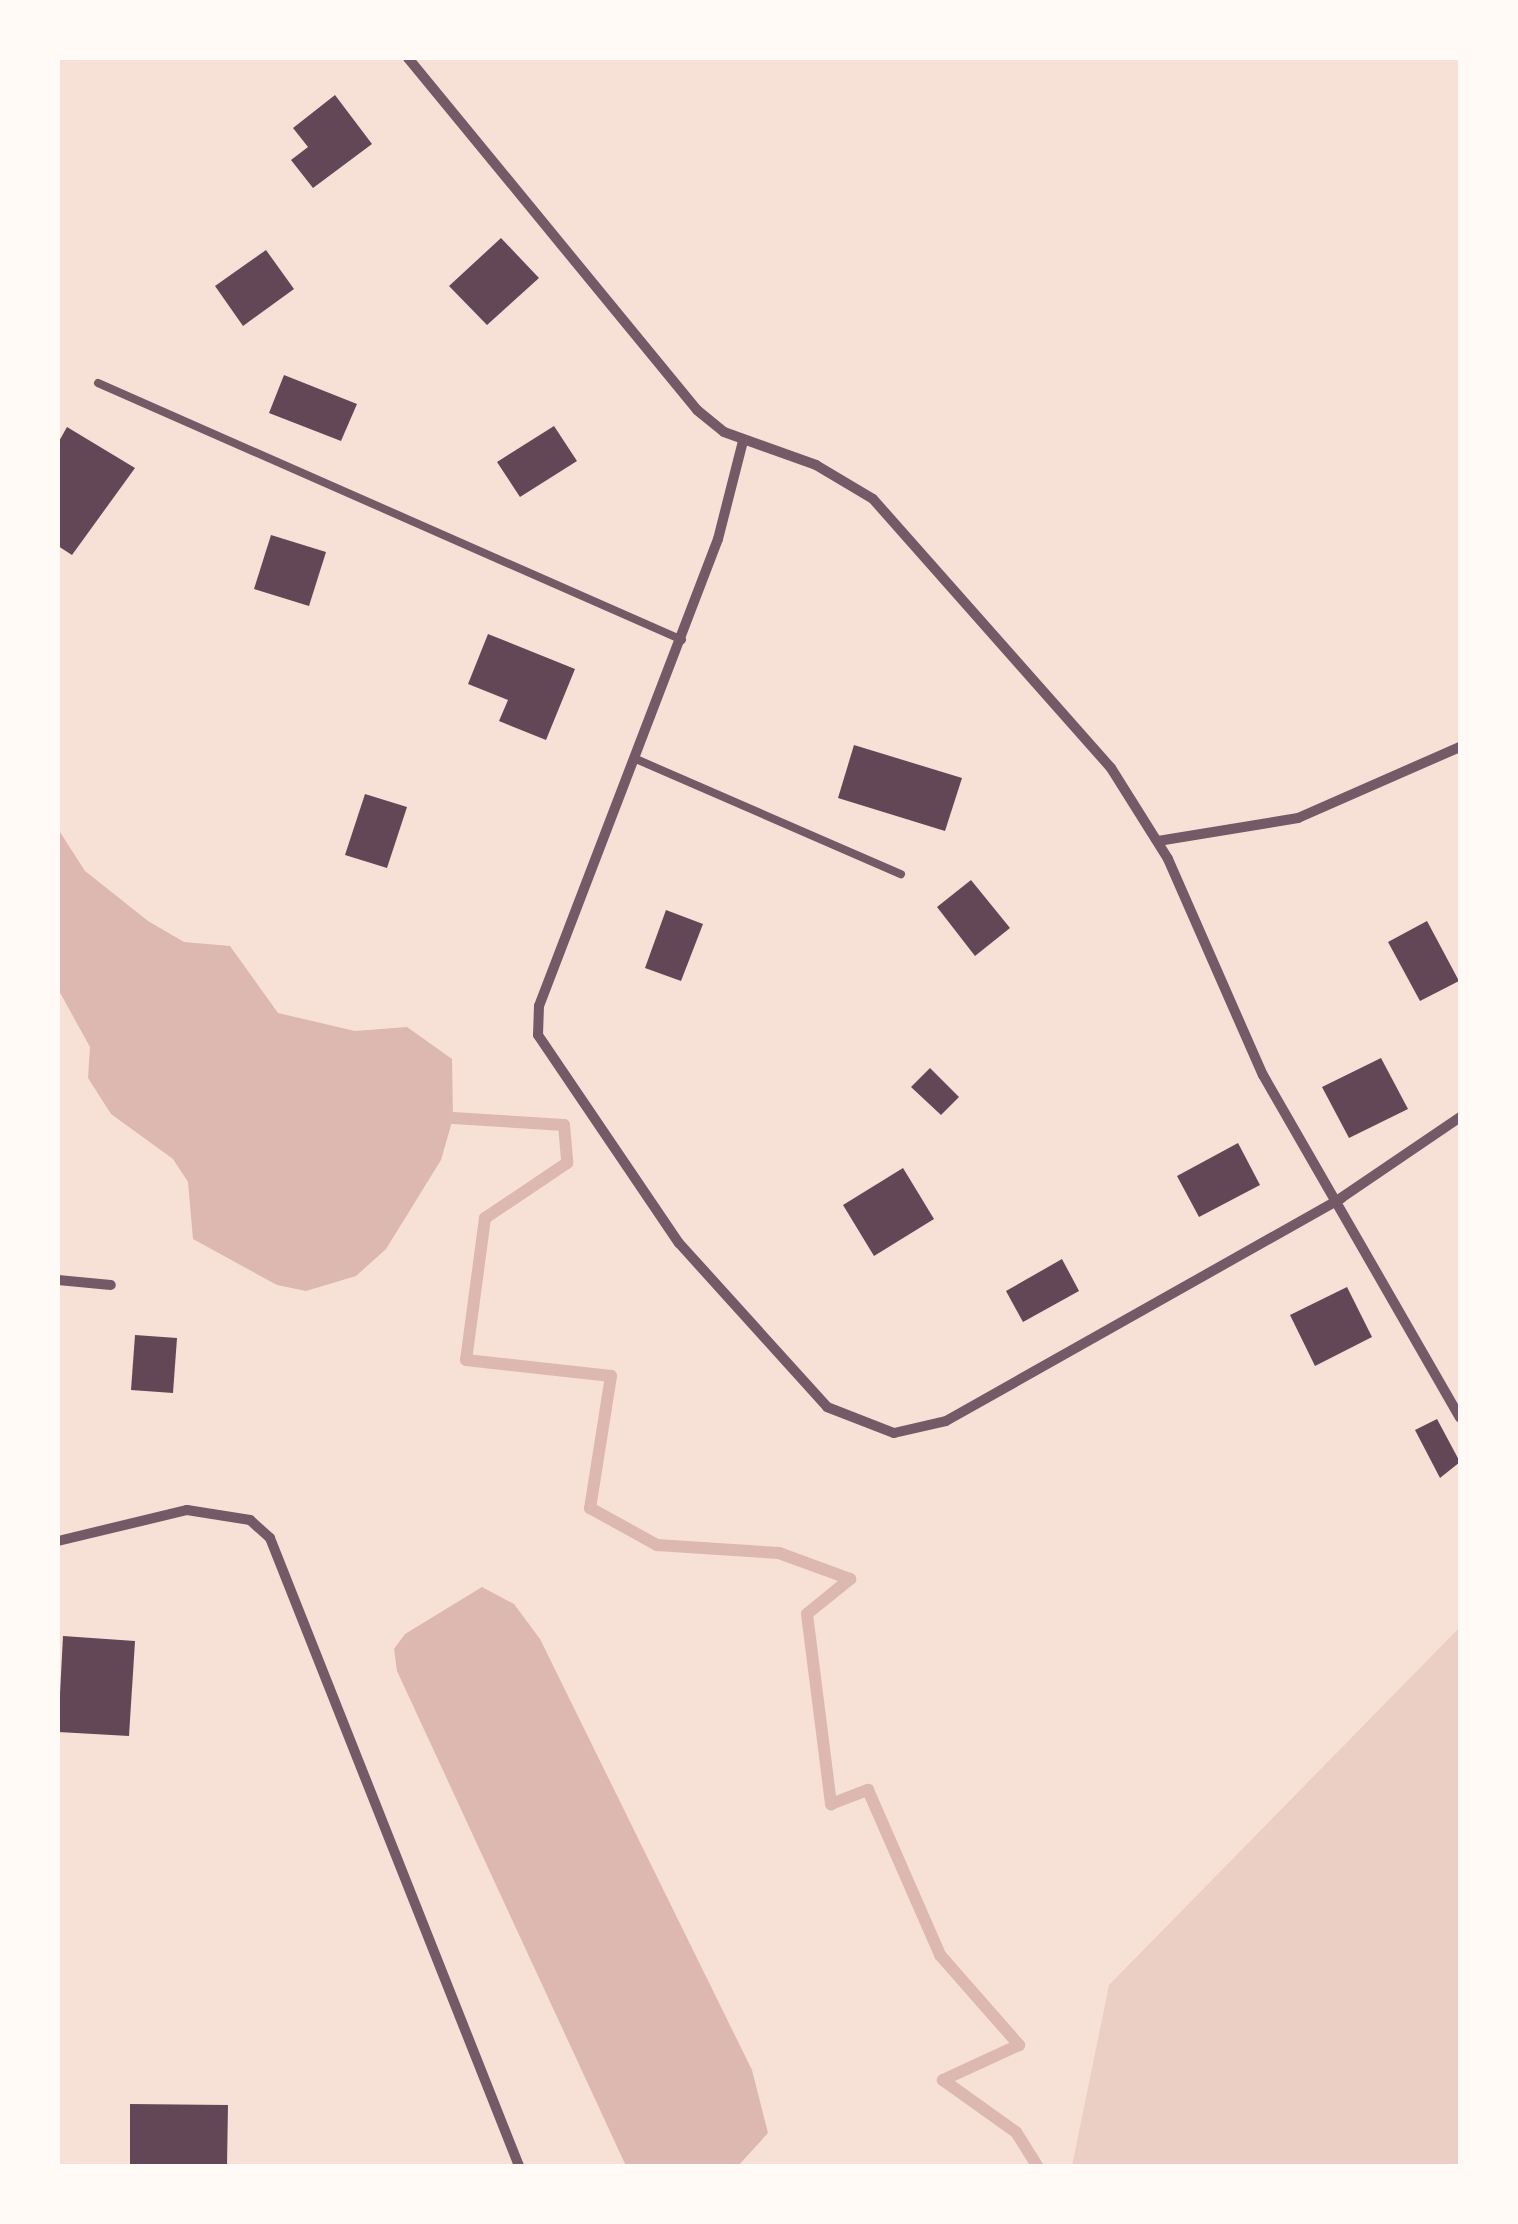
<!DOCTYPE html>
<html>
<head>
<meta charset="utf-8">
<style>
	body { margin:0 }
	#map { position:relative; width:1518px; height:2224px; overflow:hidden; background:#f7e1d7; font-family:Lora,serif }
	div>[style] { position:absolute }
	.green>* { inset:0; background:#ebcfc5 }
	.water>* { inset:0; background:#dcb8b0 }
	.stream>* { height:12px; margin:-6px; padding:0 6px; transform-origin:6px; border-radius:6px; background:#dcb8b0 }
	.building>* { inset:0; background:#644757 }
	.service>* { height:8px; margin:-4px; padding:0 4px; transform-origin:4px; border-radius:4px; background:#755966 }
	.minor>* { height:10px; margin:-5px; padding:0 5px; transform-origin:5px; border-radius:5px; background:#755966 }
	span { translate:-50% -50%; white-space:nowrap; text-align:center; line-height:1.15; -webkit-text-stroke:9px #fffaf5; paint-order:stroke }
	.frame { position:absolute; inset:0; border:60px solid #fffaf5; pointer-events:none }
</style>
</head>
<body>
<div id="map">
	<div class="green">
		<i style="clip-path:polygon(1460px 1627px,1460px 2166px,1072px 2166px,1109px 1985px)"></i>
	</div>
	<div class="water">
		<i style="clip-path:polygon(58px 829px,85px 871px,148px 921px,184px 942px,230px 946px,278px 1013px,355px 1031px,407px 1027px,452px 1059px,453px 1118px,441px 1160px,386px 1249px,356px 1276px,306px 1291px,277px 1285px,193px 1239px,188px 1182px,173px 1159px,111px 1114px,88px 1078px,90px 1047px,58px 989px)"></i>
		<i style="clip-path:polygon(482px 1587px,514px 1604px,540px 1639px,752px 2070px,768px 2133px,738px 2166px,626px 2166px,397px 1671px,394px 1649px,405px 1634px)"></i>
	</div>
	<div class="stream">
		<i style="left:453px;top:1118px;width:111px;rotate:3.6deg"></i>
		<i style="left:564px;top:1125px;width:38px;rotate:85deg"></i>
		<i style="left:567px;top:1163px;width:99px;rotate:146.1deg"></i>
		<i style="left:485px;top:1218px;width:143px;rotate:97.6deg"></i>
		<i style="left:466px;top:1360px;width:146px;rotate:6.3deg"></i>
		<i style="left:611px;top:1376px;width:134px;rotate:99deg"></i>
		<i style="left:590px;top:1508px;width:77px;rotate:28.9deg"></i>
		<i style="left:657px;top:1545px;width:122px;rotate:3.8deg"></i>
		<i style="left:779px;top:1553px;width:76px;rotate:20.1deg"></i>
		<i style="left:850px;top:1579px;width:55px;rotate:140.9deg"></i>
		<i style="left:807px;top:1614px;width:192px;rotate:82.8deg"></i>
		<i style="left:831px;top:1804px;width:40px;rotate:-21deg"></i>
		<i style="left:868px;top:1790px;width:180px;rotate:66.4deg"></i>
		<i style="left:940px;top:1955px;width:120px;rotate:48.7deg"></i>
		<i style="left:1019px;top:2045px;width:84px;rotate:155.3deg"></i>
		<i style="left:943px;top:2080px;width:90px;rotate:35.5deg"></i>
		<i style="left:1016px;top:2132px;width:40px;rotate:58deg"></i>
	</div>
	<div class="building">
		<i style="clip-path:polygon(335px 95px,372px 144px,313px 188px,291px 160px,308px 147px,293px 128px)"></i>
		<i style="clip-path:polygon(501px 238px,539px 278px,487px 325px,449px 286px)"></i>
		<i style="clip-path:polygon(266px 250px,294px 289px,243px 326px,215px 286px)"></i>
		<i style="clip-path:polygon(284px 375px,357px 404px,341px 441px,269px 413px)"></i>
		<i style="clip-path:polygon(554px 426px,577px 461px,520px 497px,497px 462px)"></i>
		<i style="clip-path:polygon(67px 427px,135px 468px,72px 555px,58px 546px,58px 443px)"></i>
		<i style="clip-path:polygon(271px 535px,326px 552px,309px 606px,254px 589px)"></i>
		<i style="clip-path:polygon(488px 634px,575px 669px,546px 740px,499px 721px,508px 700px,468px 684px)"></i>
		<i style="clip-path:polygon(854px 745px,962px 778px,945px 831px,838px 798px)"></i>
		<i style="clip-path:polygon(365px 794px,407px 807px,387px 868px,345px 855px)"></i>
		<i style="clip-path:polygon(971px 880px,1010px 928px,975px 956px,937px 907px)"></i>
		<i style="clip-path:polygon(666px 910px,703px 924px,681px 981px,645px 968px)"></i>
		<i style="clip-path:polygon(1427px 921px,1459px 981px,1420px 1001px,1388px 942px)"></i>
		<i style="clip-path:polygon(1381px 1058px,1408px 1109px,1349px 1138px,1322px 1087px)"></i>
		<i style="clip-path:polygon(930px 1068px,959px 1097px,941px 1115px,911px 1087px)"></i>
		<i style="clip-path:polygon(1238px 1143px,1260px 1185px,1199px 1217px,1177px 1176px)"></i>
		<i style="clip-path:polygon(903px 1168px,934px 1219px,874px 1256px,843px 1205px)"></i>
		<i style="clip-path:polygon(1062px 1259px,1079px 1291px,1023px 1322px,1006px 1291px)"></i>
		<i style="clip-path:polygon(1347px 1287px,1372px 1337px,1315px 1366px,1290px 1315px)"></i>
		<i style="clip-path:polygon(135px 1335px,177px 1338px,173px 1393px,131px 1390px)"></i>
		<i style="clip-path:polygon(1437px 1419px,1460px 1462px,1440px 1478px,1415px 1430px)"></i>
		<i style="clip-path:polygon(63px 1636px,135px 1641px,129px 1736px,58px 1732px)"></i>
		<i style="clip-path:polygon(130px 2104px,228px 2105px,227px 2166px,130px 2166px)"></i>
	</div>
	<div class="service">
		<i style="left:98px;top:383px;width:638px;rotate:23.75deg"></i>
		<i style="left:636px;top:759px;width:289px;rotate:23.5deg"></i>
	</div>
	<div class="minor">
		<i style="left:408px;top:58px;width:455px;rotate:50.6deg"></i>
		<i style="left:697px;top:410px;width:35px;rotate:39deg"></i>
		<i style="left:724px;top:432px;width:98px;rotate:19.7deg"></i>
		<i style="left:816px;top:465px;width:66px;rotate:30.8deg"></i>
		<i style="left:873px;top:499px;width:359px;rotate:48.5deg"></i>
		<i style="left:1111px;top:768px;width:107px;rotate:57.9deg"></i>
		<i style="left:1168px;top:859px;width:236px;rotate:66.3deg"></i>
		<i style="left:1263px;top:1075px;width:395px;rotate:60.1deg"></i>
		<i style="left:743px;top:441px;width:101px;rotate:104.3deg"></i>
		<i style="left:718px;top:539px;width:500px;rotate:110.97deg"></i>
		<i style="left:539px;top:1006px;width:29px;rotate:92deg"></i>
		<i style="left:538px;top:1035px;width:251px;rotate:55.9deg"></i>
		<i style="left:679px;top:1243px;width:221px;rotate:47.9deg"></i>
		<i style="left:827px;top:1407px;width:72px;rotate:21.2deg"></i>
		<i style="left:894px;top:1433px;width:53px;rotate:-13deg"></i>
		<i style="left:946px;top:1421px;width:454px;rotate:-29.4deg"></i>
		<i style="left:1341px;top:1198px;width:144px;rotate:-34.2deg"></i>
		<i style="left:1158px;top:841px;width:142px;rotate:-9.3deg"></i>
		<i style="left:1298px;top:818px;width:177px;rotate:-23.7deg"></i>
		<i style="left:58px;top:1280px;width:53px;rotate:5.4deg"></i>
		<i style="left:58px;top:1541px;width:133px;rotate:-13.5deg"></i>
		<i style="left:187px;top:1510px;width:64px;rotate:9deg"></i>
		<i style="left:250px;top:1520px;width:27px;rotate:42deg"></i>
		<i style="left:270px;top:1538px;width:676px;rotate:68.37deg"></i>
	</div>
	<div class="frame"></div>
</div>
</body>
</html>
